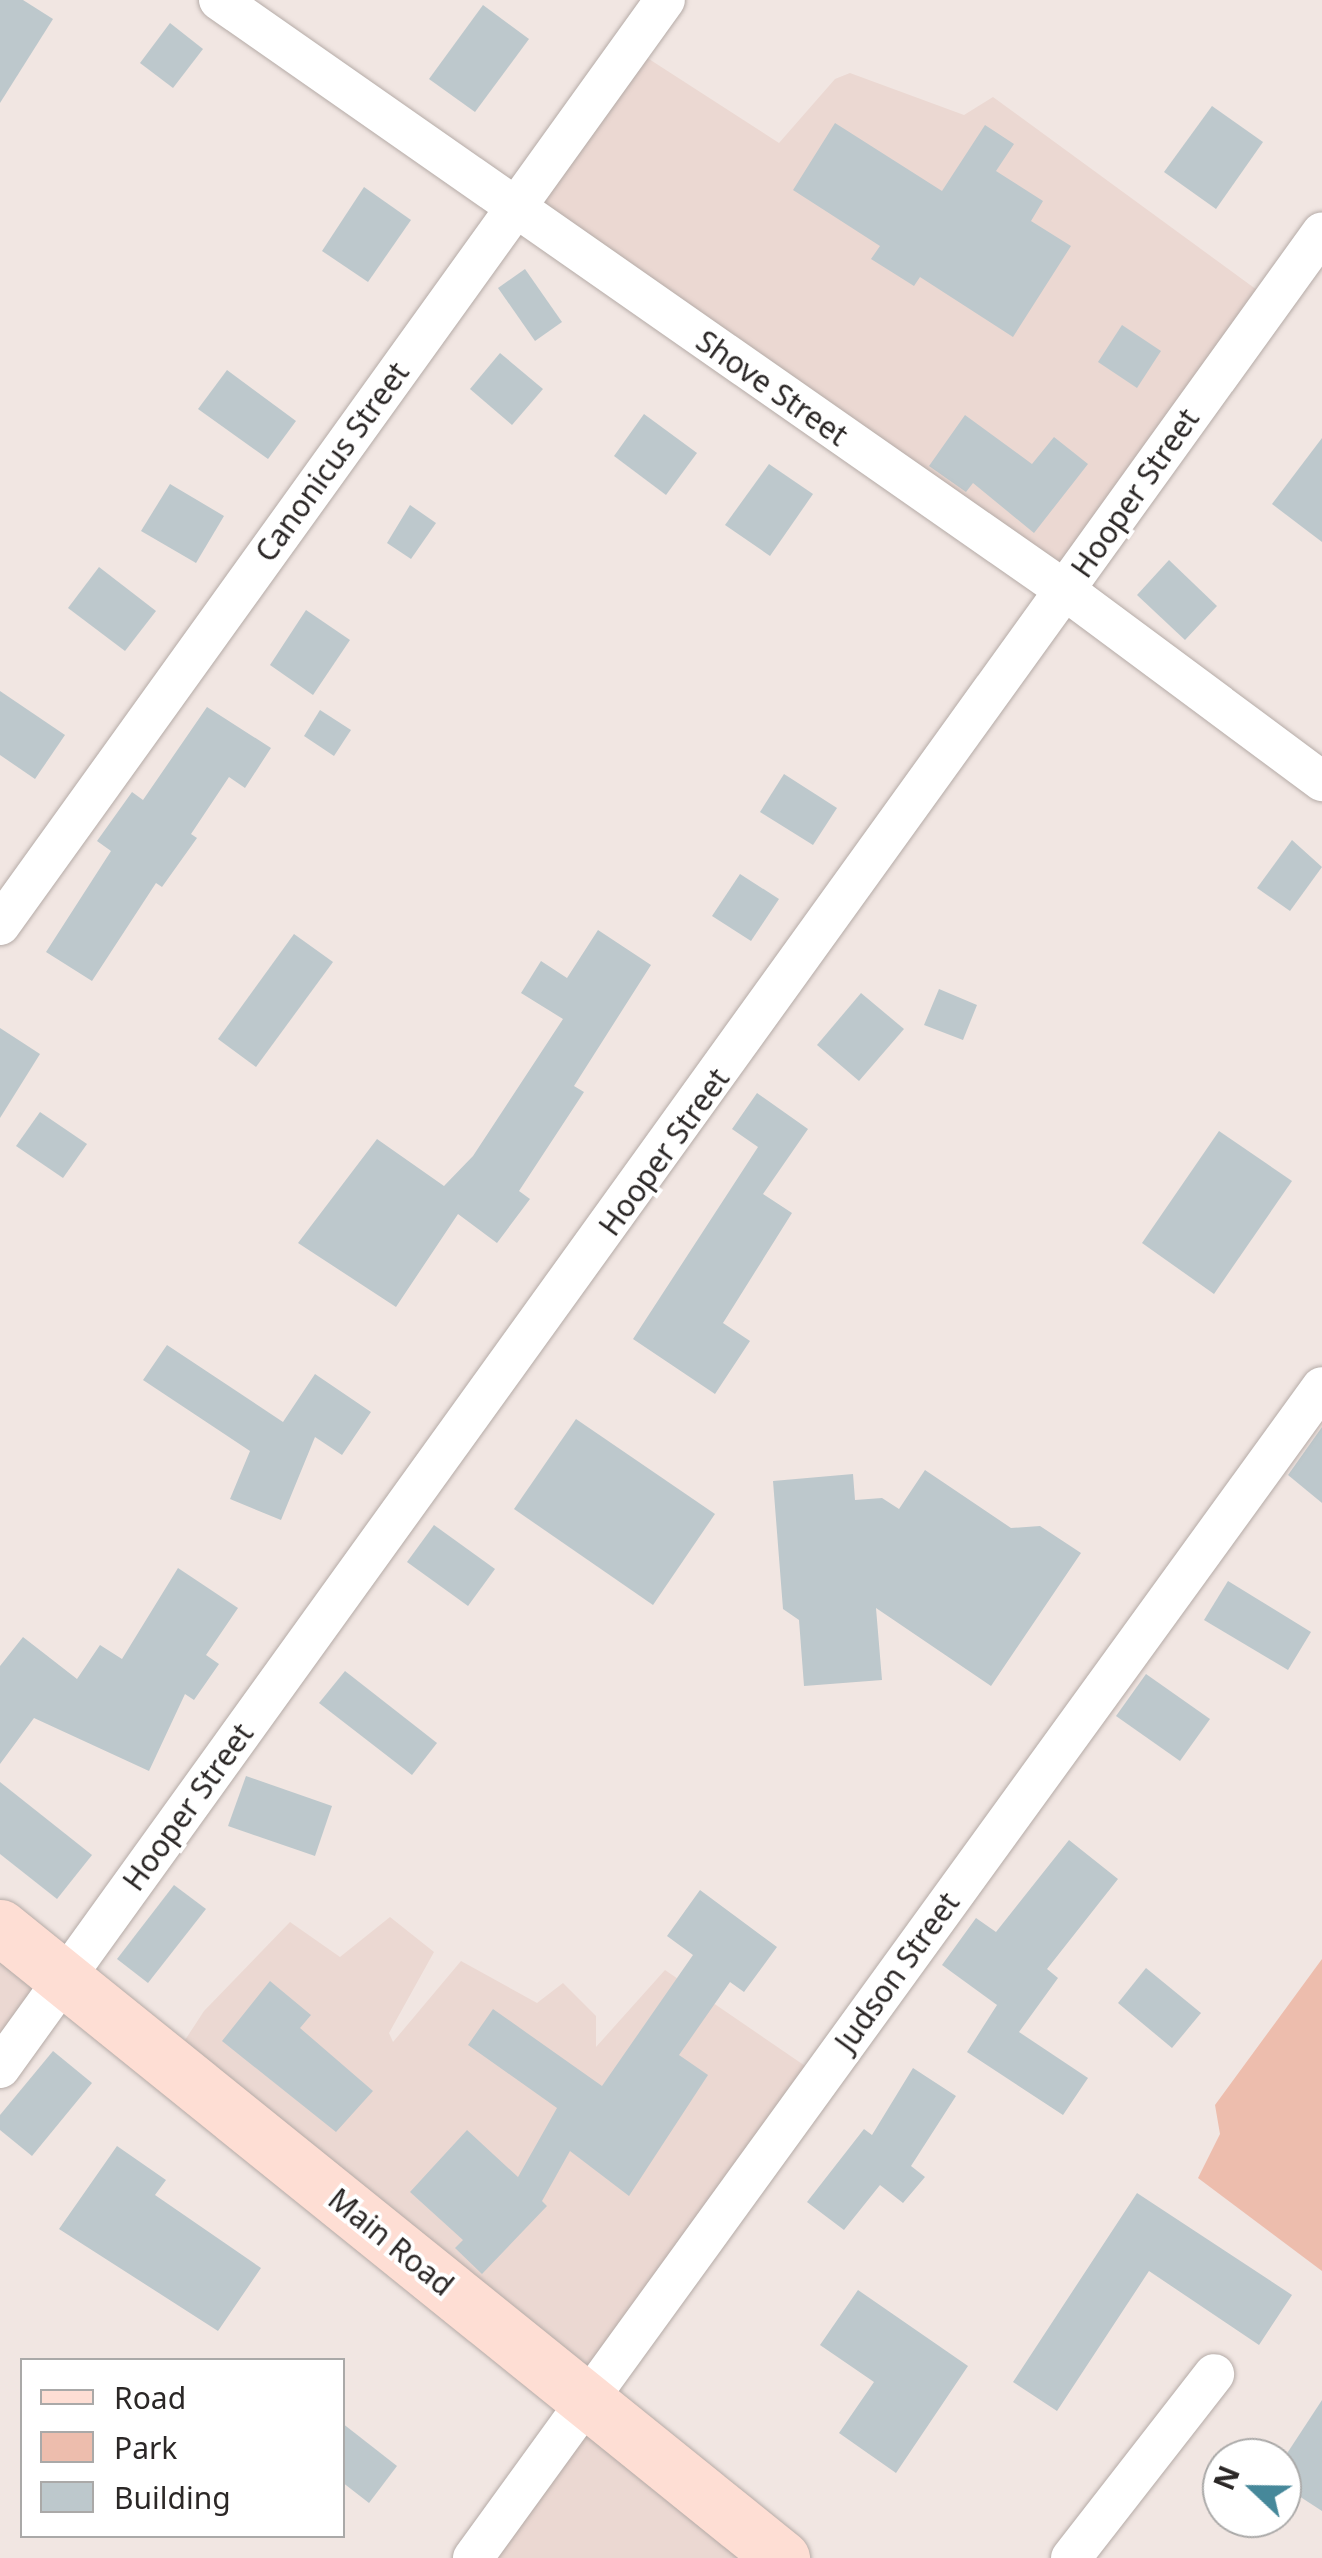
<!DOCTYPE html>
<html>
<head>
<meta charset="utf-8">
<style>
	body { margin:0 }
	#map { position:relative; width:1322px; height:2558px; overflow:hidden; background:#f1e6e2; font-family:"Noto Sans",sans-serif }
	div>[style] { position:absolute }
	.built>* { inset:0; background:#ebd8d2 }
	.green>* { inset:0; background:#edbdad }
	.building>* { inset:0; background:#bdc8cc }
	.roads { filter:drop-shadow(0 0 2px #b5aba7) drop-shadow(0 0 2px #b5aba7) }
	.street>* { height:40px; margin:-20px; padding:0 20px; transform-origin:20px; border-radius:20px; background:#fff }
	.secondary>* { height:55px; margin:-27.5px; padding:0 27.5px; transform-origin:27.5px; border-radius:27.5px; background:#feded4 }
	span { translate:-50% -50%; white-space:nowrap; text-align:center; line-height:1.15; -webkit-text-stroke:8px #fff; paint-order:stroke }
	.street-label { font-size:30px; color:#2b2726 }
	.legend { position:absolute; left:20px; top:2358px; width:325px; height:180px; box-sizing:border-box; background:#fff; border:2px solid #aaa9a8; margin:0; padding:12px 18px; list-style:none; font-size:30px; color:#2b2726 }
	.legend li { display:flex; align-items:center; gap:20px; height:50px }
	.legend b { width:50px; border:2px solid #aaa9a8 }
	.north { position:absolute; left:1202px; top:2438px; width:100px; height:100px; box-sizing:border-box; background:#fff; border:2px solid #aaa9a8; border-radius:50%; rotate:292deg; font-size:28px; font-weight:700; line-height:40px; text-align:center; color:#2b2726 }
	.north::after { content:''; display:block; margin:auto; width:35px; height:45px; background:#46889a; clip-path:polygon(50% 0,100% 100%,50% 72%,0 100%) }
</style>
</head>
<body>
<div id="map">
	<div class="built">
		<i style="clip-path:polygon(635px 50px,779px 143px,835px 79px,850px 73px,964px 115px,993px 97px,1268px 298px,1070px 575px,524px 217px)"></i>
		<i style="clip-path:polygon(390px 1917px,434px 1952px,389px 2033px,393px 2042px,461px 1961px,537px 2003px,563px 1983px,596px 2016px,596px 2047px,665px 1970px,814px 2072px,590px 2385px,777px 2558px,468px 2558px,573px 2390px,172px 2060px,204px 2011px,290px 1922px,340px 1957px)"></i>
		<i style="clip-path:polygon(0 1926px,55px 1972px,0 2055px)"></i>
	</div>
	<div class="green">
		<i style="clip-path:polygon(1322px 1959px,1322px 2271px,1198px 2178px,1220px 2134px,1215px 2105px)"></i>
	</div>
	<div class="building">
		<i style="clip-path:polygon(0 0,23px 0,53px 19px,0 103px)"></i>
		<i style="clip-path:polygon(483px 5px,529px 39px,475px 112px,429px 79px)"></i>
		<i style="clip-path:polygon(170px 23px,203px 49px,173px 88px,140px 63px)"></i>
		<i style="clip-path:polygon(1212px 106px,1263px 142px,1216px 209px,1164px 172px)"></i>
		<i style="clip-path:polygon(835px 123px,942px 191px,985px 125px,1014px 144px,996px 171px,1043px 201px,1031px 221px,1071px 246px,1013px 337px,920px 277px,914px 286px,871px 259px,880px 246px,793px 190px)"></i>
		<i style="clip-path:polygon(364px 187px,411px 220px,368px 282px,322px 251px)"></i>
		<i style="clip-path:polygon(525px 269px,562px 322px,535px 341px,498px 288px)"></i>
		<i style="clip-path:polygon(1122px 325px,1161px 351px,1137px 388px,1098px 362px)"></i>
		<i style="clip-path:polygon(500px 353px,543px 389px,512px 425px,470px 389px)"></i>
		<i style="clip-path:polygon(227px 370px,296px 421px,268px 459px,198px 409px)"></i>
		<i style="clip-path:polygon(644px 414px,697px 453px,666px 495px,614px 456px)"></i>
		<i style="clip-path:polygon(965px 415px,1032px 464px,1054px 437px,1088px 464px,1034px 533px,973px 483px,966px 492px,929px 466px)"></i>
		<i style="clip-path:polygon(1322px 438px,1322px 542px,1272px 504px)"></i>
		<i style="clip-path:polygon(769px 464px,813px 494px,770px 556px,725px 525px)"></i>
		<i style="clip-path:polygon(170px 484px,224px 516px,196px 563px,141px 531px)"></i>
		<i style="clip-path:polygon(410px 505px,436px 523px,411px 559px,387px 543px)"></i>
		<i style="clip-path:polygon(1169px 560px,1217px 606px,1185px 640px,1137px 595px)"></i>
		<i style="clip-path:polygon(99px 567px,156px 611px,125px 651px,68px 608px)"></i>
		<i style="clip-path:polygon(306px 610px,350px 640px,313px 695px,270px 665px)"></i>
		<i style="clip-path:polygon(0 691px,65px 735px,35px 779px,0 755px)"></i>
		<i style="clip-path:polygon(207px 707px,271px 748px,245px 788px,229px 777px,191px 834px,197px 838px,162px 887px,156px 883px,92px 981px,46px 952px,111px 851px,97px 841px,132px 792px,143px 800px)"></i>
		<i style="clip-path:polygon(320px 710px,351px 730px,334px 756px,304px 736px)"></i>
		<i style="clip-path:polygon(784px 774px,837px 808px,813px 845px,760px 812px)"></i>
		<i style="clip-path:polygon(1292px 840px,1322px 867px,1290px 911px,1257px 888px)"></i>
		<i style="clip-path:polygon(740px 874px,779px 899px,751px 941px,712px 916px)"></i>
		<i style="clip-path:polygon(598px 930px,651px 965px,574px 1086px,584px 1092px,519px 1191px,530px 1199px,497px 1243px,458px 1214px,396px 1307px,298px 1243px,377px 1139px,444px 1186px,473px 1156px,563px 1019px,521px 993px,541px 961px,567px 978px)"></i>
		<i style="clip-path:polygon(294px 934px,333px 962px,256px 1067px,218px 1039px)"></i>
		<i style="clip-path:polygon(939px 989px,977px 1005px,963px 1040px,924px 1025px)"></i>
		<i style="clip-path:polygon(861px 993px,904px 1029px,859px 1081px,817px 1045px)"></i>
		<i style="clip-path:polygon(0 1028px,40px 1054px,0 1118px)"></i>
		<i style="clip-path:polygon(757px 1093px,808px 1129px,763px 1194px,792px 1213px,723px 1323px,750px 1341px,715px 1394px,633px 1339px,758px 1147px,732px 1129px)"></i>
		<i style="clip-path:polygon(40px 1112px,87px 1144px,63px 1178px,16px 1146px)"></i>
		<i style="clip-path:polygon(1219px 1131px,1292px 1181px,1214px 1294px,1142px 1243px)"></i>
		<i style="clip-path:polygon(167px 1345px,283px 1422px,315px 1374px,371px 1412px,342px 1455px,315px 1437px,281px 1520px,230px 1499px,250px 1451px,143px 1380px)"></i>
		<i style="clip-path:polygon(576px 1419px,715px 1514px,653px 1605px,514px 1509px)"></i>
		<i style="clip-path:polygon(1322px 1427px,1322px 1503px,1288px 1475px)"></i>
		<i style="clip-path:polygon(925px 1470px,1011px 1528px,1040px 1526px,1081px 1553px,991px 1686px,876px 1608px,882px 1680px,804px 1686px,799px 1620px,783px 1609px,773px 1481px,853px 1474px,855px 1500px,882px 1498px,899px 1509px)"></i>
		<i style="clip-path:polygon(434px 1525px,495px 1569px,468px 1606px,407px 1562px)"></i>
		<i style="clip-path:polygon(178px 1568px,238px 1608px,206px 1655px,219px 1664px,194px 1700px,185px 1694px,149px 1771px,34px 1718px,0 1764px,0 1666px,23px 1637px,77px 1679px,100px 1645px,122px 1659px)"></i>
		<i style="clip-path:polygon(1228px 1581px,1311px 1632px,1288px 1670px,1204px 1620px)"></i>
		<i style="clip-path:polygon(345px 1671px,437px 1743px,412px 1775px,319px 1703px)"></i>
		<i style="clip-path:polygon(1146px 1674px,1210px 1719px,1180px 1761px,1116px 1716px)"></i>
		<i style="clip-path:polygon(246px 1776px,332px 1806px,315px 1856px,228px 1826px)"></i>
		<i style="clip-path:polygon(0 1782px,92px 1855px,57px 1899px,0 1854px)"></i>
		<i style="clip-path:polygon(1069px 1840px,1118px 1879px,1047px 1969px,1058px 1978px,1019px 2032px,1088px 2078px,1063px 2115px,967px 2052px,997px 2005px,942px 1965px,976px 1918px,996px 1932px)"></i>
		<i style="clip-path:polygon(174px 1885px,206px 1909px,148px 1983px,117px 1959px)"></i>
		<i style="clip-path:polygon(700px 1890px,777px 1947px,744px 1992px,730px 1982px,679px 2055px,708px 2075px,629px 2196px,570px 2151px,542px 2201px,547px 2206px,482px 2274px,455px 2248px,463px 2240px,410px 2192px,467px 2130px,518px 2177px,557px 2108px,468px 2045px,493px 2009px,602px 2086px,693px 1955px,667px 1936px)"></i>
		<i style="clip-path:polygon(1146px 1968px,1201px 2013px,1172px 2048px,1118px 2003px)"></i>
		<i style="clip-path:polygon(270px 1981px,311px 2015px,300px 2028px,373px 2091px,336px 2132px,222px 2041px)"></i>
		<i style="clip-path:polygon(53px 2051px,92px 2083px,32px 2156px,0 2130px,0 2115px)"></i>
		<i style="clip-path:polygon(913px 2068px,956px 2096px,911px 2166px,925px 2177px,903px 2203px,880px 2185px,844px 2230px,807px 2202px,864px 2129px,872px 2135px)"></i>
		<i style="clip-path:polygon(117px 2146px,166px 2180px,155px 2195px,261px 2268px,218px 2331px,59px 2229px)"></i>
		<i style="clip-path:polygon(1137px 2193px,1292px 2295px,1259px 2345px,1149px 2271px,1057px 2411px,1013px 2382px)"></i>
		<i style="clip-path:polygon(858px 2290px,968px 2366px,896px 2473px,839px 2433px,874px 2382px,820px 2345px)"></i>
		<i style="clip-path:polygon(1322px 2400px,1322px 2511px,1282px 2485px,1282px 2461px)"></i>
		<i style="clip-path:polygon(342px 2423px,397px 2466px,369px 2503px,342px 2482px)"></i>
	</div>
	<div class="roads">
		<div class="street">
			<i style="left:219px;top:0;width:1033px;rotate:34.91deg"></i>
			<i style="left:1066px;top:591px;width:319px;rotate:36.6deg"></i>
			<i style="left:0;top:925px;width:1139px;rotate:-54.29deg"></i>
			<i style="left:0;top:2068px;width:2262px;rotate:-54.24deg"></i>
			<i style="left:473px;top:2558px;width:1446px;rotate:-54.06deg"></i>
			<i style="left:1071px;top:2558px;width:233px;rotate:-52.1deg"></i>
		</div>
		<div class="secondary">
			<i style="left:0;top:1927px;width:1005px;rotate:38.9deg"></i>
		</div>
	</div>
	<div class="street-label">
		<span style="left:772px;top:388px;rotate:35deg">Shove Street</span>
		<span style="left:332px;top:462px;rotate:-54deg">Canonicus Street</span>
		<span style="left:1135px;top:493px;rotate:-55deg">Hooper Street</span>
		<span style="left:664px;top:1152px;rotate:-54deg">Hooper Street</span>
		<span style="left:188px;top:1807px;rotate:-54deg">Hooper Street</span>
		<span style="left:897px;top:1972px;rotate:-54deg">Judson Street</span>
		<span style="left:391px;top:2242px;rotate:39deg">Main Road</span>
	</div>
	<ul class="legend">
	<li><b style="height:12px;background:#feded4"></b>Road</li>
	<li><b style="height:28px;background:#edbdad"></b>Park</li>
	<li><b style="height:28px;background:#bdc8cc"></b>Building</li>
	</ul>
	<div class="north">N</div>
</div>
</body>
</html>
